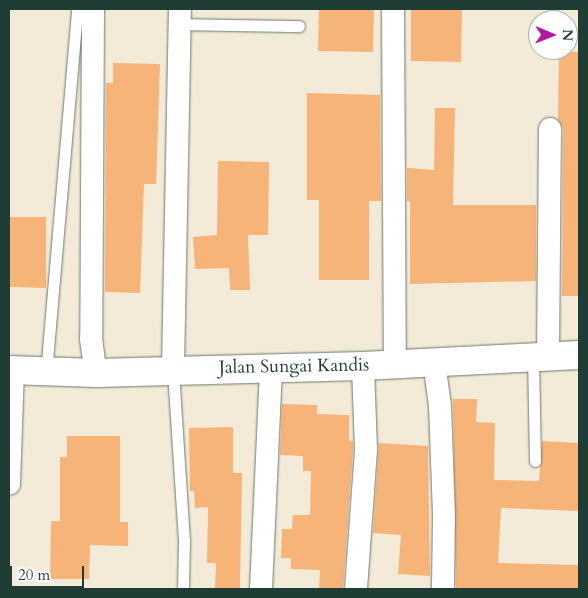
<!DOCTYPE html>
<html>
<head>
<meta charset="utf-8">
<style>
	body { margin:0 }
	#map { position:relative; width:588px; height:598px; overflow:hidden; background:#f3ebd7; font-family:Cardo,serif }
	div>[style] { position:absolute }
	.building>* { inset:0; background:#f6b479 }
	.roads { filter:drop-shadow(0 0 1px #697a6d) drop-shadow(0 0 1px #697a6d) }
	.lane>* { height:11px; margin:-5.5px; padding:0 5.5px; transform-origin:5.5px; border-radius:5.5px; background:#fff }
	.street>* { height:22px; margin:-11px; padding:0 11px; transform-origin:11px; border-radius:11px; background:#fff }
	.secondary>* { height:28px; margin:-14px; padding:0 14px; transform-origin:14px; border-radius:14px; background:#fff }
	span { translate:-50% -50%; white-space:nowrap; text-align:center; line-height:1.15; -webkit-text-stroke:4px #fff; paint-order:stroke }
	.street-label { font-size:18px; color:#1f3d34 }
	.frame { position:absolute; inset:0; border:10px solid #1f3d34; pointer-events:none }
	.north { position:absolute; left:528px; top:10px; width:50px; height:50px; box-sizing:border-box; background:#fff; border:1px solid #a5b1ae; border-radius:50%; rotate:91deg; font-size:14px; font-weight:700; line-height:20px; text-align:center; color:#1f3d34 }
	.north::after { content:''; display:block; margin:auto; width:18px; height:22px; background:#b5179e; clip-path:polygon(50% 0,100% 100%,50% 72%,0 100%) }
	.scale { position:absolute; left:10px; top:566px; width:74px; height:22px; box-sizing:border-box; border:2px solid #1f3d34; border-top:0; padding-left:6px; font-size:15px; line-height:18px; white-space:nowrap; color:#1f3d34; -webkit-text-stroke:4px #fff; paint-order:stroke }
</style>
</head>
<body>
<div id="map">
	<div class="building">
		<i style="clip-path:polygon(319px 9px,374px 9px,373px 52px,318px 51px)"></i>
		<i style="clip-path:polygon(411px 9px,462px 9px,461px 62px,411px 61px)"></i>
		<i style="clip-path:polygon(559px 51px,579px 52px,579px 296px,562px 296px,563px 129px,558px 119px)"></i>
		<i style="clip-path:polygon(113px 63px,160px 64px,156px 184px,144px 184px,140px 293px,105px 292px,106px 83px,113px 83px)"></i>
		<i style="clip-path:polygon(307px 93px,380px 95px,381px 201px,369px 201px,369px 280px,319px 280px,319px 200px,307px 200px)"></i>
		<i style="clip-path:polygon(435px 108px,455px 108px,453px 205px,536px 205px,536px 281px,410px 284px,410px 202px,407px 201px,407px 168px,434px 170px)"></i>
		<i style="clip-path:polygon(218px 161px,269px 162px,268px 235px,248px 235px,250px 290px,230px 290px,229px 268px,195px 269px,193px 237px,217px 235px)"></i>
		<i style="clip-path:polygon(9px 217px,46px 217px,46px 288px,9px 287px)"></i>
		<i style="clip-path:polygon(453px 399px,477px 399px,476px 422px,495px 423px,494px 480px,539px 481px,542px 441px,579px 443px,578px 511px,501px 508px,498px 563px,579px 565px,578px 589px,456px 589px)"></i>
		<i style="clip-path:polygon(282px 404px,317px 405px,317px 414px,349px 415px,349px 441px,353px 441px,353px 449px,343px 589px,319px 589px,320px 570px,291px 569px,291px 558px,281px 558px,282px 529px,292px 529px,293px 515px,310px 515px,311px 471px,303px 471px,303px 456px,280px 455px)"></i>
		<i style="clip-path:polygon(233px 427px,233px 473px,242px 473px,240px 589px,215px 589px,216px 563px,207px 563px,208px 507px,195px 508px,194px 491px,190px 491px,189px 428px)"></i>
		<i style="clip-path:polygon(67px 436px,120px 436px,120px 522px,128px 522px,128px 546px,90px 545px,89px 579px,50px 579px,51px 521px,60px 521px,60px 457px,67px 457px)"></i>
		<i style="clip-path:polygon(379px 443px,428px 446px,430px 576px,398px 574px,401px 535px,373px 533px)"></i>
	</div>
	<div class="roads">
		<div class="lane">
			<i style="left:180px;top:24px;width:119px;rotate:1deg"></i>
			<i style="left:533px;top:357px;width:104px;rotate:88.9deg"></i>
			<i style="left:173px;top:371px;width:169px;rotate:86.3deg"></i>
			<i style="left:184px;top:540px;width:49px;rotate:91.2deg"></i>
			<i style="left:46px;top:373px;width:365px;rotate:-85.1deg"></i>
		</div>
		<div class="street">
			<i style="left:93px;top:9px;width:330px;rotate:90.3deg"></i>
			<i style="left:91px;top:339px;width:34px;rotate:82deg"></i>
			<i style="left:393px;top:9px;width:355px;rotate:89.7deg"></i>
			<i style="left:548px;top:357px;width:228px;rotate:-89.5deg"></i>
			<i style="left:434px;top:362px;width:44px;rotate:82.2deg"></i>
			<i style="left:440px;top:406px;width:108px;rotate:87.9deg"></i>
			<i style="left:444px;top:514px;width:75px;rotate:90.8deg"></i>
			<i style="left:173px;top:369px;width:360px;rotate:-88.9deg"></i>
			<i style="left:9px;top:484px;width:113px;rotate:-88deg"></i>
			<i style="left:261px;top:589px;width:222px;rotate:-87.4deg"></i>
			<i style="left:356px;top:589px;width:140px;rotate:-85.9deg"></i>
			<i style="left:366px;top:449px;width:83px;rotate:-92.1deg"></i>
		</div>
		<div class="secondary">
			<i style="left:9px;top:370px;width:87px;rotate:2deg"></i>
			<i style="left:96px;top:373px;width:267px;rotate:-1.5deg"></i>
			<i style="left:363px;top:366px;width:216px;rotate:-2.9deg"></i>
		</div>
	</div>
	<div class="street-label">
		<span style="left:294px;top:367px;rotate:-1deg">Jalan Sungai Kandis</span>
	</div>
	<div class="frame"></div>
	<div class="north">N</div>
	<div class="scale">20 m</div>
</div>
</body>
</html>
